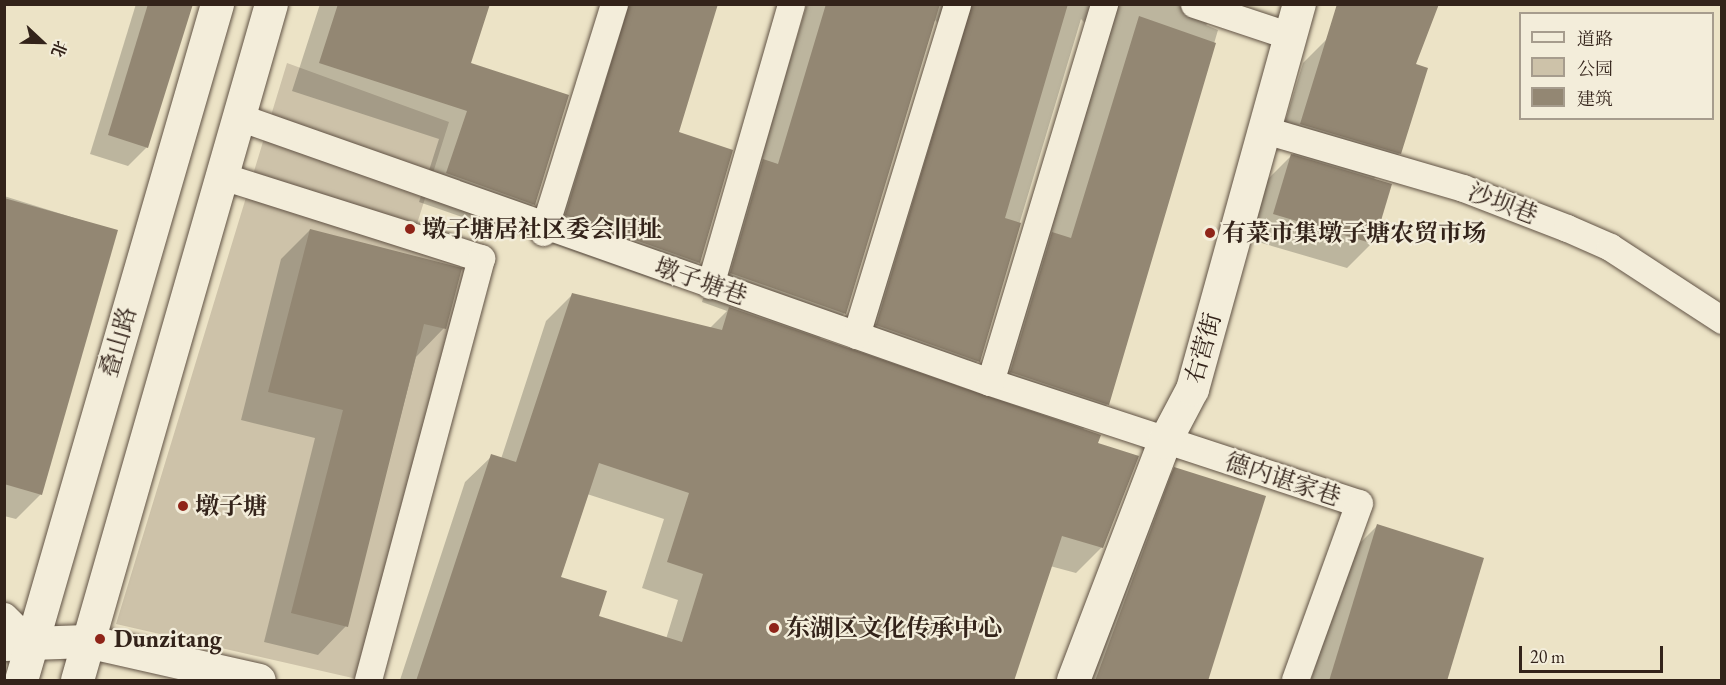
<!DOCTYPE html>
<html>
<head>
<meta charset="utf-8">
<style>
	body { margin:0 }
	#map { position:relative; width:1726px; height:685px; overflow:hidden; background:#ece3c6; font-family:"EB Garamond","Noto Serif SC",serif }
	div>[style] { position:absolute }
	.green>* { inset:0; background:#cdc2a9 }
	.shadow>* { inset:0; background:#0003 }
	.building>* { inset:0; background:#938773 }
	.roads { filter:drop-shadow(0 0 2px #615345) drop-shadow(0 0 2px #615345) }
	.lane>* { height:27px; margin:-13.5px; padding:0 13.5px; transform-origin:13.5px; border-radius:13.5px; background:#f3edda }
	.street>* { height:33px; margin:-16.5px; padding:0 16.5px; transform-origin:16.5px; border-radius:16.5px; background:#f3edda }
	.secondary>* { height:33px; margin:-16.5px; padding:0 16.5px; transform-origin:16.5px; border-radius:16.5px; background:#f3edda }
	.dots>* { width:16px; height:16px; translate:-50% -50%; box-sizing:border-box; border:3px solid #f3edda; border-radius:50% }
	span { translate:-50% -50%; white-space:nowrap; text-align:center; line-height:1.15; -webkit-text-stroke:4.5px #f3edda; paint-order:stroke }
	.street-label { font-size:24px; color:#33231a }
	.poi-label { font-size:24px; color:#33231a; font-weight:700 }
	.left { translate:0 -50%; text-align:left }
	.frame { position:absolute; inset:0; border:6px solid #33231a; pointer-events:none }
	.legend { position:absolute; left:1519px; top:12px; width:195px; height:108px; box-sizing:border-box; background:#f3edda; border:2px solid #a69c8d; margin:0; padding:8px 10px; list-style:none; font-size:18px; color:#33231a }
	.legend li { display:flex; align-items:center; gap:12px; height:30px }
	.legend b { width:30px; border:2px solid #a69c8d }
	.north { position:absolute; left:12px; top:12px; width:60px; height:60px; -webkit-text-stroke:4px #f3edda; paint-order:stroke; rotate:112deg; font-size:16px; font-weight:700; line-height:24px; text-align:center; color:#33231a }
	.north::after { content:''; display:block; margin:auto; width:21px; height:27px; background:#33231a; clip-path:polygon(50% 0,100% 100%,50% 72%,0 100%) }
	.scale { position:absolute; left:1519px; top:646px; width:144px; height:27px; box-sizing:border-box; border:3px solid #33231a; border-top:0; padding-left:8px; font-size:18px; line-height:21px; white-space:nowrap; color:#33231a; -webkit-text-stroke:4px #f3edda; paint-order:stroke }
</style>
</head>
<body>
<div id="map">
	<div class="green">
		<i style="clip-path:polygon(287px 63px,449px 122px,411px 243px,472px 262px,357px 679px,116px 624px)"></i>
	</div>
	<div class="shadow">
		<i style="clip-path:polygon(136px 4px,191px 4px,147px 147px,128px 166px,90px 154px)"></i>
		<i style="clip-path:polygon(320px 4px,488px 4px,469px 64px,534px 204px,505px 232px,419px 202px,439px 139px,292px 91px)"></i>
		<i style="clip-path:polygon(603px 4px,716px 4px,677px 133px,699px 262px,674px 287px,541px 240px)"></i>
		<i style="clip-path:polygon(evenodd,807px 4px,1226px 4px,1206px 25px,1218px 30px,1108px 404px,1082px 430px,1096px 444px,1102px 547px,1076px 573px,1050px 566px,1013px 680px,400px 680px,465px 482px,492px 456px,501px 459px,546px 321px,572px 295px,709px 329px,727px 311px,702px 302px,734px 190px,758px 166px,807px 4px,934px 19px,944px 29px,944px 39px,849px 350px,819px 339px,844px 314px,934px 19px,807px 4px,1081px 19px,1091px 29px,1091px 38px,983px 396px,954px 386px,978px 361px,1081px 19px,807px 4px,587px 494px,664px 519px,642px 588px,678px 600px,666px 639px,598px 617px,559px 578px,587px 494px)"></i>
		<i style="clip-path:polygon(1327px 39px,1414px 65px,1400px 153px,1373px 180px,1372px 243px,1347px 268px,1248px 239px,1266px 181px,1294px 153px,1277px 148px,1303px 63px)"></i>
		<i style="clip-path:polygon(4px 196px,116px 231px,41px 494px,16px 519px,4px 516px)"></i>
		<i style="clip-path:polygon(310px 230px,444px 328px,416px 357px,346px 626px,318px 655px,264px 642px,315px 438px,241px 420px,281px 259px)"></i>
		<i style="clip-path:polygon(1175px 469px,1206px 680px,1078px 680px,1148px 496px)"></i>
		<i style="clip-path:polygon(1377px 526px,1445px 680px,1311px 680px,1350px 553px)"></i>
	</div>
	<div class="building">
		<i style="clip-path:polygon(148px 4px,193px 4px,148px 148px,108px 135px)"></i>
		<i style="clip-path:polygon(338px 4px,490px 4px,471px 63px,569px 95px,535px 205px,446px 173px,467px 111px,319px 63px)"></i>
		<i style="clip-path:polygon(629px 4px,718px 4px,679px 132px,733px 150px,700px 263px,565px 215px)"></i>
		<i style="clip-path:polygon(826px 4px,940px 4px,846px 314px,730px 273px,763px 159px,778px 164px)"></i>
		<i style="clip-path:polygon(972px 4px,1068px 4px,1005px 218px,1021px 223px,980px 362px,876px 325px)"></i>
		<i style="clip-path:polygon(1337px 4px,1439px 4px,1416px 64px,1428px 68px,1401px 154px,1300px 124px)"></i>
		<i style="clip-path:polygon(1139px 16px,1216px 43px,1109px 405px,1010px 372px,1052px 232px,1071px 238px)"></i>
		<i style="clip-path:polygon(1291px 154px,1392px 184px,1374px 244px,1273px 214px)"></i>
		<i style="clip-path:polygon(4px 198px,118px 230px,42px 495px,4px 484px)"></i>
		<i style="clip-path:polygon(310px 229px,462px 268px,446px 329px,424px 324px,348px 627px,291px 613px,343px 410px,268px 392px)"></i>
		<i style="clip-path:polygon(evenodd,572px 293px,722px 330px,729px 307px,1101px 435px,1098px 443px,1139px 456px,1103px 548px,1062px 536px,1014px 681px,416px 681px,491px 454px,516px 462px,572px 293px,599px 463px,689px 493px,667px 562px,703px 574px,682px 642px,599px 616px,607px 591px,561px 577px,599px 463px)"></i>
		<i style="clip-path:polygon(1174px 467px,1266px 496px,1208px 681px,1095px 681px)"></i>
		<i style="clip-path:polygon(1377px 524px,1484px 558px,1447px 681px,1329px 681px)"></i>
	</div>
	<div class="roads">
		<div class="lane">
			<i style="left:1194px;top:4px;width:101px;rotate:18.4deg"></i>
			<i style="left:239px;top:117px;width:796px;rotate:19.44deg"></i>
			<i style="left:990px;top:382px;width:388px;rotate:18.2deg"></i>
			<i style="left:1359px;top:503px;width:188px;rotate:109.9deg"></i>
			<i style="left:1265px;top:130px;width:206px;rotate:16.3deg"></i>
			<i style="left:1463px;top:188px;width:111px;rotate:21deg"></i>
			<i style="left:1567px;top:228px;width:47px;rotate:23.8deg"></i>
			<i style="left:1610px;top:247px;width:134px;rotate:33.1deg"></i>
			<i style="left:222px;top:176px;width:272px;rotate:17.6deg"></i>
			<i style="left:481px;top:258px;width:437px;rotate:105deg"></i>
			<i style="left:543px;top:232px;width:239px;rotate:-72.7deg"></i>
			<i style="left:710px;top:285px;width:292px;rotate:-73.9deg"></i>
			<i style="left:856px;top:335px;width:346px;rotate:-73deg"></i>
			<i style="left:990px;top:382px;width:395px;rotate:-73.2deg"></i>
			<i style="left:4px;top:616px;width:37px;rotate:45deg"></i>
		</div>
		<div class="street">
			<i style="left:1073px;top:680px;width:255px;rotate:-69.1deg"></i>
			<i style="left:1164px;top:442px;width:60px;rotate:-62.2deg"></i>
			<i style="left:1192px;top:389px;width:400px;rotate:-74.5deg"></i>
		</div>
		<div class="secondary">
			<i style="left:4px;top:644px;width:82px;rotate:-2.1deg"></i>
			<i style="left:86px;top:641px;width:177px;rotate:12.7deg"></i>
			<i style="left:21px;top:680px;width:704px;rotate:-73.83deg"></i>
			<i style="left:77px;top:680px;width:703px;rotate:-73.99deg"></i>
		</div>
	</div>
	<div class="dots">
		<i style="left:410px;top:229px;background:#8f2418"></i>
		<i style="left:1210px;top:233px;background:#8f2418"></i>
		<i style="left:183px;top:506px;background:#8f2418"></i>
		<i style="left:774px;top:628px;background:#8f2418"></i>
		<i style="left:100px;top:639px;background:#8f2418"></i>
	</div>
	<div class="street-label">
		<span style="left:1503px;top:203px;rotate:21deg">沙坝巷</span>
		<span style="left:701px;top:281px;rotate:19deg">墩子塘巷</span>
		<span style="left:118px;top:342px;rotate:-74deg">叠山路</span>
		<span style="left:1203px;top:348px;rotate:-74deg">右营街</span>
		<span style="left:1283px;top:479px;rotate:18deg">德内谌家巷</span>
	</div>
	<div class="poi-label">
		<span class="left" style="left:422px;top:229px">墩子塘居社区委会旧址</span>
		<span class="left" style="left:1222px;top:233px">有菜市集墩子塘农贸市场</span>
		<span class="left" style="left:195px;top:506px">墩子塘</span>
		<span class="left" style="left:786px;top:628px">东湖区文化传承中心</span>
		<span class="left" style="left:114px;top:639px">Dunzitang</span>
	</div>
	<div class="frame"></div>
	<ul class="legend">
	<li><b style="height:8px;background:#f3edda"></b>道路</li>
	<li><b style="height:16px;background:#cdc2a9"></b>公园</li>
	<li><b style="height:16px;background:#938773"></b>建筑</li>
	</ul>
	<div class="north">北</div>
	<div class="scale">20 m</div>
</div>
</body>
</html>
